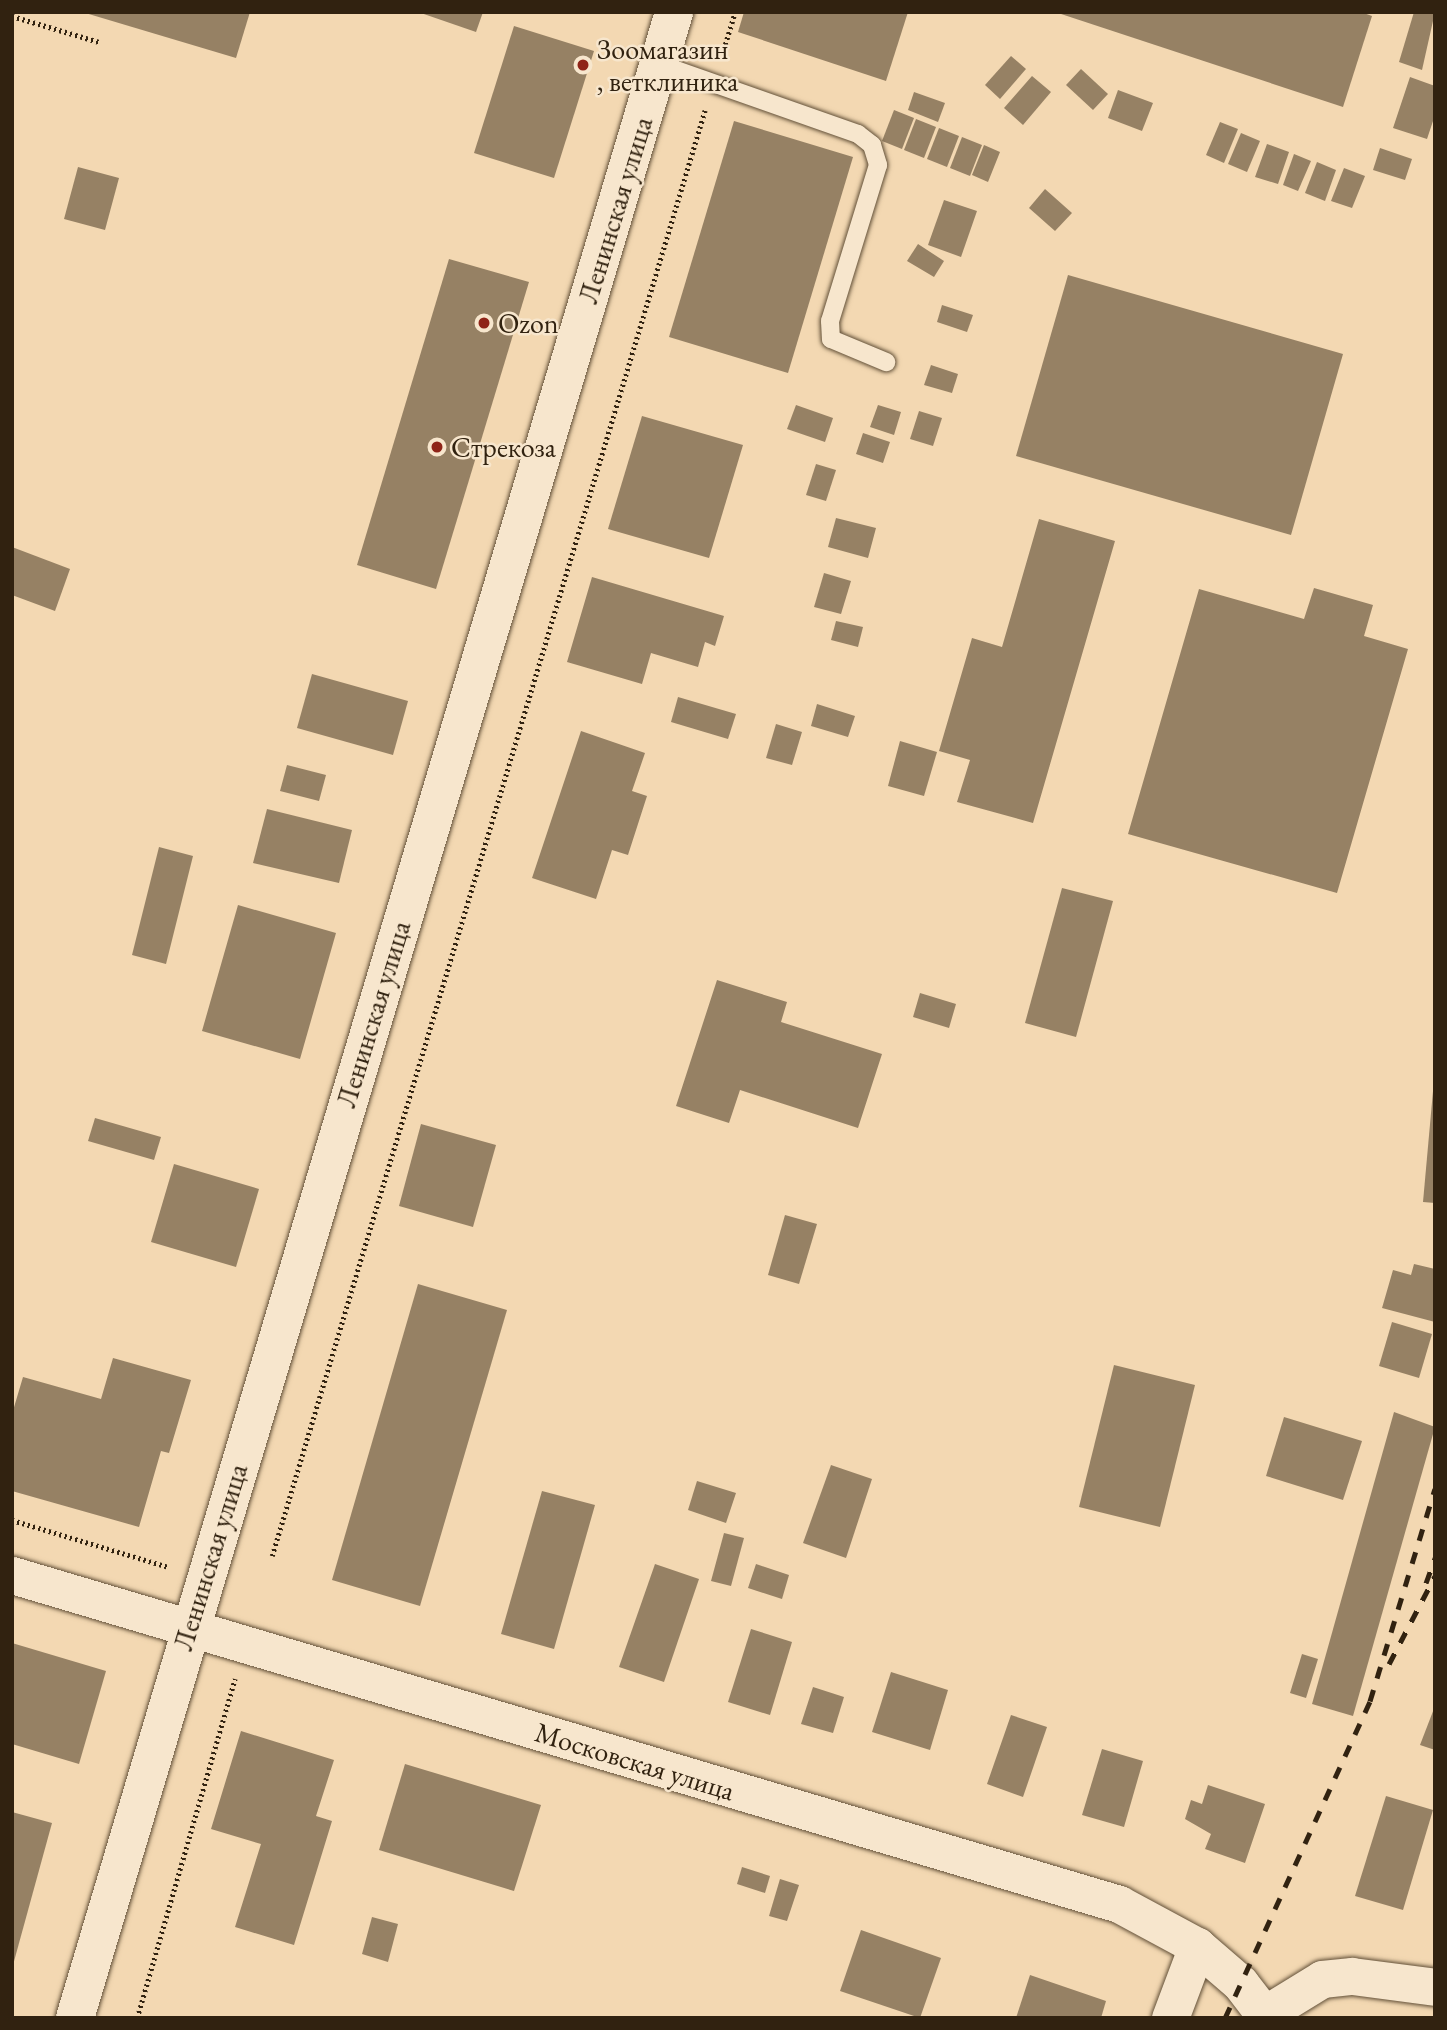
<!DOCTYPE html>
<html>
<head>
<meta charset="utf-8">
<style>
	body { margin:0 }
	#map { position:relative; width:1447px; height:2030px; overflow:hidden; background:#f3d8b2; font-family:"EB Garamond",serif }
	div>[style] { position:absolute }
	.building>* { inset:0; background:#968164 }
	.path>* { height:4.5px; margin-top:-2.25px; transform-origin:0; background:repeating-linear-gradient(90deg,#312210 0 2px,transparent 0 5.5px) }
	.roads { filter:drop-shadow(0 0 2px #625038) drop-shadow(0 0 2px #625038) }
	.service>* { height:18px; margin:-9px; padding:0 9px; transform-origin:9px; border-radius:9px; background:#f7e6cd }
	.minor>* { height:37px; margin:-18.5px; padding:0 18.5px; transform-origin:18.5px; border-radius:18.5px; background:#f7e6cd }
	.secondary>* { height:38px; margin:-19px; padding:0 19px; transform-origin:19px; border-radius:19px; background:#f7e6cd }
	.rail>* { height:5px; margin-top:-2.5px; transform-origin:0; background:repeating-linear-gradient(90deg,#312210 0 12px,transparent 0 24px) }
	.dots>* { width:19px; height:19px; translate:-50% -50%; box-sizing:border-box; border:4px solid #f7e6cd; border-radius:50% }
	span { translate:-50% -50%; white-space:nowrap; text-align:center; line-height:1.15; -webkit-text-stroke:5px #f7e6cd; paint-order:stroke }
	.poi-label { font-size:28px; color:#312210 }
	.left { translate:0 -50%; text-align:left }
	.street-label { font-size:28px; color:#312210 }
	.frame { position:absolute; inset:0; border:14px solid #312210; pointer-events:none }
</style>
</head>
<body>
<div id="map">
	<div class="building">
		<i style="clip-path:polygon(82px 12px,250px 12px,236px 58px)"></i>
		<i style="clip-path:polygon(418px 12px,483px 12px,476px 32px)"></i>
		<i style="clip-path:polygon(744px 12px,908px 12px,886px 81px,738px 32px)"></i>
		<i style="clip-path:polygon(1055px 12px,1361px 12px,1372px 16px,1343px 107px)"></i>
		<i style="clip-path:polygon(1414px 12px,1435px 12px,1422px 70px,1399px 62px)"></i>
		<i style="clip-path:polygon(514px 26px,594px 51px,554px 178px,474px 153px)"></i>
		<i style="clip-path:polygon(1011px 56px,1026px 69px,1000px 99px,985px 85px)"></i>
		<i style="clip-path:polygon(1081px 69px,1108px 94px,1093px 110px,1066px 85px)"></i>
		<i style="clip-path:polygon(1032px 76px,1051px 92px,1023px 125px,1004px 108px)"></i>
		<i style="clip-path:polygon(1410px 77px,1435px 86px,1435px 115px,1427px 139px,1393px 128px)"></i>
		<i style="clip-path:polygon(1118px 90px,1153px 103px,1142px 131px,1108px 118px)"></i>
		<i style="clip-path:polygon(914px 92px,945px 103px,938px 122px,908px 110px)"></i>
		<i style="clip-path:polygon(894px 110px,914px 118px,902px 149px,882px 141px)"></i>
		<i style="clip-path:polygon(916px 119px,936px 127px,924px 158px,904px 150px)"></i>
		<i style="clip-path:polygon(734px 121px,853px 157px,788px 373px,669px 337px)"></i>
		<i style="clip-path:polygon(1220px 122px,1238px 129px,1224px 163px,1206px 155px)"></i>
		<i style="clip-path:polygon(939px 128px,959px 136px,947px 167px,927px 159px)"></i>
		<i style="clip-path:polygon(1241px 133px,1260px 141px,1247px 172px,1228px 164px)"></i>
		<i style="clip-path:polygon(962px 137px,982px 145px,970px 176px,950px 168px)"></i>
		<i style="clip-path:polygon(1267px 144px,1289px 152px,1278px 184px,1255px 177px)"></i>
		<i style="clip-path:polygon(984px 145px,1000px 152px,988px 182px,972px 175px)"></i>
		<i style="clip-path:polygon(1380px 148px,1412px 159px,1405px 180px,1373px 170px)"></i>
		<i style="clip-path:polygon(1294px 154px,1311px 161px,1298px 191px,1283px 185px)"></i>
		<i style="clip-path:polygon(1317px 162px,1336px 170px,1325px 201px,1305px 193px)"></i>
		<i style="clip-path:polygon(78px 167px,119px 178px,105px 230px,64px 219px)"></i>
		<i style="clip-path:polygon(1344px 168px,1365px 176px,1352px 208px,1331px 201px)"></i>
		<i style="clip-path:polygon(1045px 189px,1072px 213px,1055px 231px,1029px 208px)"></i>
		<i style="clip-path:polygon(944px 200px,977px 211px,961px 257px,928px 245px)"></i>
		<i style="clip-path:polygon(918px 244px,944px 261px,934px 277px,907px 261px)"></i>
		<i style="clip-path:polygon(449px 259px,529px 282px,436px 589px,357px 565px)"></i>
		<i style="clip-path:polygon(1068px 275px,1343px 354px,1291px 535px,1016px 456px)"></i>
		<i style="clip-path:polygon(942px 305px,973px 315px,967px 332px,937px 322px)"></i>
		<i style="clip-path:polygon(931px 365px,958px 374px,952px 393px,924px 385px)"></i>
		<i style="clip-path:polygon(796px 405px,833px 418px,825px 442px,787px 429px)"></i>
		<i style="clip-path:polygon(878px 405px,901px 412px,894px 435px,870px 427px)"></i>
		<i style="clip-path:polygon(919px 411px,942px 418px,933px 446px,910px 439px)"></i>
		<i style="clip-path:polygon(642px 416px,743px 445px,709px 558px,608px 529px)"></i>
		<i style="clip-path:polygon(863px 433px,890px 442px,883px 463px,856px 454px)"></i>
		<i style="clip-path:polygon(816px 464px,836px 470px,826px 501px,806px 495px)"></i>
		<i style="clip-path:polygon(836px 518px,876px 528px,868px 558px,828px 547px)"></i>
		<i style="clip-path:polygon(1039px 519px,1115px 541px,1033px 823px,957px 802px,970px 760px,939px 751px,972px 638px,1002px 647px)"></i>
		<i style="clip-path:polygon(12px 547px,70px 569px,55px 611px,12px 595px)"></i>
		<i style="clip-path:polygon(824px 573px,851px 581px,841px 614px,814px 607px)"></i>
		<i style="clip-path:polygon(592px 577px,724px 616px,715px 646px,705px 642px,698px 667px,651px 653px,642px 684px,567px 662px)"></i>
		<i style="clip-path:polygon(1314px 588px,1373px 605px,1364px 636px,1408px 649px,1337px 893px,1128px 834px,1199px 589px,1304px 619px)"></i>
		<i style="clip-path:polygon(836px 621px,863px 627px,858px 647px,831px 640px)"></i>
		<i style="clip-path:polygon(312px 674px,408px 701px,393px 755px,297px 728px)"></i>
		<i style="clip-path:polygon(678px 697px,736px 714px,728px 739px,671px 722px)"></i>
		<i style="clip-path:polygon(817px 704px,855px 716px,848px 737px,811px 726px)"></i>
		<i style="clip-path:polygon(776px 724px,802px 732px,792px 765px,766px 758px)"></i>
		<i style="clip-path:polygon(581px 731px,645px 753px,632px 791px,647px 796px,628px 855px,612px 850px,596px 899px,532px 878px)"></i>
		<i style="clip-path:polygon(900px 741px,937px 752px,924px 796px,888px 786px)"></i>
		<i style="clip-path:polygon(287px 765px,326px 775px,319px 801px,280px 791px)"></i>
		<i style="clip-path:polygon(267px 809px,352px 830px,339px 883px,253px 863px)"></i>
		<i style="clip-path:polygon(159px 847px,193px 856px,166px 964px,132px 955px)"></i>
		<i style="clip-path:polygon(1062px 888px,1113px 901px,1076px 1037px,1025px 1023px)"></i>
		<i style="clip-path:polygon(238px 905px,336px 933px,300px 1059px,202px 1031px)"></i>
		<i style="clip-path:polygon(717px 980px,787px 1002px,781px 1022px,882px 1054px,858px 1128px,740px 1090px,729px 1123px,676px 1106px)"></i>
		<i style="clip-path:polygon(920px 993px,956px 1004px,949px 1028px,913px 1017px)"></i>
		<i style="clip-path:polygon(1433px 1091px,1435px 1091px,1435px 1203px,1423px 1202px)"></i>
		<i style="clip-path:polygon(95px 1118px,161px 1137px,154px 1160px,88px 1141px)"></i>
		<i style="clip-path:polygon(421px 1124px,496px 1145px,473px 1227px,399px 1206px)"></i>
		<i style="clip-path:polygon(174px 1164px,259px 1189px,236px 1267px,151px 1242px)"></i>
		<i style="clip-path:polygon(785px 1215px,817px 1224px,799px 1284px,768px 1275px)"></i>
		<i style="clip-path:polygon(1414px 1264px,1435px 1269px,1435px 1322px,1382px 1308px,1393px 1270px,1411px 1275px)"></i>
		<i style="clip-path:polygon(418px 1284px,507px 1310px,420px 1606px,332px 1580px)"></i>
		<i style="clip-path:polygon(1392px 1322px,1432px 1334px,1419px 1378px,1379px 1366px)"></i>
		<i style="clip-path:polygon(113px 1358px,191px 1380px,169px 1453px,161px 1451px,139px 1527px,12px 1491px,12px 1414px,23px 1377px,101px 1399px)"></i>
		<i style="clip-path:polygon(1114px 1365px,1195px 1385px,1160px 1527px,1079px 1507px)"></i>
		<i style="clip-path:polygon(1394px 1412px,1435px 1427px,1353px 1716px,1312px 1704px)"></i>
		<i style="clip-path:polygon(1284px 1417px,1362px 1441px,1343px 1500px,1266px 1476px)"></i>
		<i style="clip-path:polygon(831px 1465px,872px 1479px,846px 1558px,803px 1543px)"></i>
		<i style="clip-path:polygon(697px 1481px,736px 1493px,726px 1523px,688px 1510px)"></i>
		<i style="clip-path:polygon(542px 1491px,595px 1505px,554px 1649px,501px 1634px)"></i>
		<i style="clip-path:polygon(724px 1533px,744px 1538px,731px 1586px,711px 1581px)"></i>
		<i style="clip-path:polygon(655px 1564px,699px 1579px,664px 1682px,619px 1667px)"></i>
		<i style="clip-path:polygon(756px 1564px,789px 1575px,782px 1599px,748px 1588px)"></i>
		<i style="clip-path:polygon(751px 1629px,792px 1642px,770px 1715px,728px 1702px)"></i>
		<i style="clip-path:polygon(12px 1643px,106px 1671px,79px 1764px,12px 1744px)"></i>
		<i style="clip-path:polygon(1302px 1654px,1318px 1659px,1306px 1698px,1290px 1693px)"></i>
		<i style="clip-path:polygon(891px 1672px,948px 1690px,930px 1750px,872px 1732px)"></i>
		<i style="clip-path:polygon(813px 1687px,844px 1697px,833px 1733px,801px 1724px)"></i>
		<i style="clip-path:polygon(1435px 1706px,1435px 1750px,1420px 1745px)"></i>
		<i style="clip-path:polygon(1011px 1715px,1047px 1727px,1023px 1797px,987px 1784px)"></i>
		<i style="clip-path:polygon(241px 1731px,334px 1760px,316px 1816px,332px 1821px,294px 1945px,235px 1927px,261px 1844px,211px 1829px)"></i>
		<i style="clip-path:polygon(1102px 1749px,1143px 1761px,1124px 1827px,1082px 1815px)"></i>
		<i style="clip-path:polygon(405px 1764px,541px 1805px,514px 1891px,379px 1850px)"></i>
		<i style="clip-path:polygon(1208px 1785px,1265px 1804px,1245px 1863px,1205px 1849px,1211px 1834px,1185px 1819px,1191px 1800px,1202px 1804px)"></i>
		<i style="clip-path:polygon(1386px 1796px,1433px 1810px,1403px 1910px,1355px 1896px)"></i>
		<i style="clip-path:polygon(12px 1812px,52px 1823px,13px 1965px,12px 1965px)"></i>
		<i style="clip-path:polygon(742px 1867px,770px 1876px,765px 1893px,737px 1884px)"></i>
		<i style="clip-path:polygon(780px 1879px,799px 1885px,787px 1921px,769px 1916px)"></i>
		<i style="clip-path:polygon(372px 1917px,398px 1924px,388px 1962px,362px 1954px)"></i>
		<i style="clip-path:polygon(861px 1930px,941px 1958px,920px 2018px,840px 1991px)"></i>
		<i style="clip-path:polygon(1030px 1975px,1106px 2001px,1101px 2018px,1016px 2018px)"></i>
	</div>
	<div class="path">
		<i style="left:12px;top:16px;width:91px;rotate:16.6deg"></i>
		<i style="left:722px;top:55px;width:45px;rotate:-73.2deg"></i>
		<i style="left:12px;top:1520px;width:164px;rotate:16.7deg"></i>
		<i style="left:272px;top:1556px;width:1509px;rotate:-73.33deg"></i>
		<i style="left:137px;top:2018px;width:353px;rotate:-73.9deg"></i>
	</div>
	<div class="roads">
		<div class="service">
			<i style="left:659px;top:64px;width:211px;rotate:19.4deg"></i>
			<i style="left:858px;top:134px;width:18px;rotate:38deg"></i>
			<i style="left:872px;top:145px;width:21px;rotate:73deg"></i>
			<i style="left:878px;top:165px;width:163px;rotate:107.1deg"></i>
			<i style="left:830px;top:321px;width:18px;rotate:87deg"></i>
			<i style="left:831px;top:339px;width:60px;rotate:22.7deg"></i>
		</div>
		<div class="minor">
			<i style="left:12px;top:1575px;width:1155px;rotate:16.55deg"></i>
			<i style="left:1119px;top:1904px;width:89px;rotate:28.3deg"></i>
			<i style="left:1197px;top:1946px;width:57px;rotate:40.7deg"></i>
			<i style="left:1240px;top:1983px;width:44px;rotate:52.4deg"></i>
			<i style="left:1265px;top:2014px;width:67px;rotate:-31.6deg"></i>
			<i style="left:1322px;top:1979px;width:30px;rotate:-6deg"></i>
			<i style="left:1352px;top:1976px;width:84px;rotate:7.5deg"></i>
			<i style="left:1170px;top:2018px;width:77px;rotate:-69.4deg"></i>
		</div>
		<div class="secondary">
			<i style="left:75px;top:2018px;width:2094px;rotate:-73.37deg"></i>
		</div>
	</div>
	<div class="rail">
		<i style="left:1426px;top:1583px;width:27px;rotate:-70deg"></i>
		<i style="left:1389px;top:1664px;width:99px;rotate:-62.4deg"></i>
		<i style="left:1225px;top:2018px;width:349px;rotate:-65.4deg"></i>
		<i style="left:1370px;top:1701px;width:222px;rotate:-73deg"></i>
	</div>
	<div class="dots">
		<i style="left:583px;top:65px;background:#8f2418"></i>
		<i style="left:484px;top:323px;background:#8f2418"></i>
		<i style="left:437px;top:447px;background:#8f2418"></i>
	</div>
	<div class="poi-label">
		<span class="left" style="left:597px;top:65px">Зоомагазин<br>, ветклиника</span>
		<span class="left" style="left:498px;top:323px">Ozon</span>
		<span class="left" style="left:451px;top:447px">Стрекоза</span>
	</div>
	<div class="street-label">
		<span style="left:615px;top:210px;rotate:-73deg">Ленинская улица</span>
		<span style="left:373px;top:1014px;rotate:-73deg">Ленинская улица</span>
		<span style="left:210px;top:1557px;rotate:-73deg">Ленинская улица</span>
		<span style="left:635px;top:1761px;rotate:17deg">Московская улица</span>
	</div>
	<div class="frame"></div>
</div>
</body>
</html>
